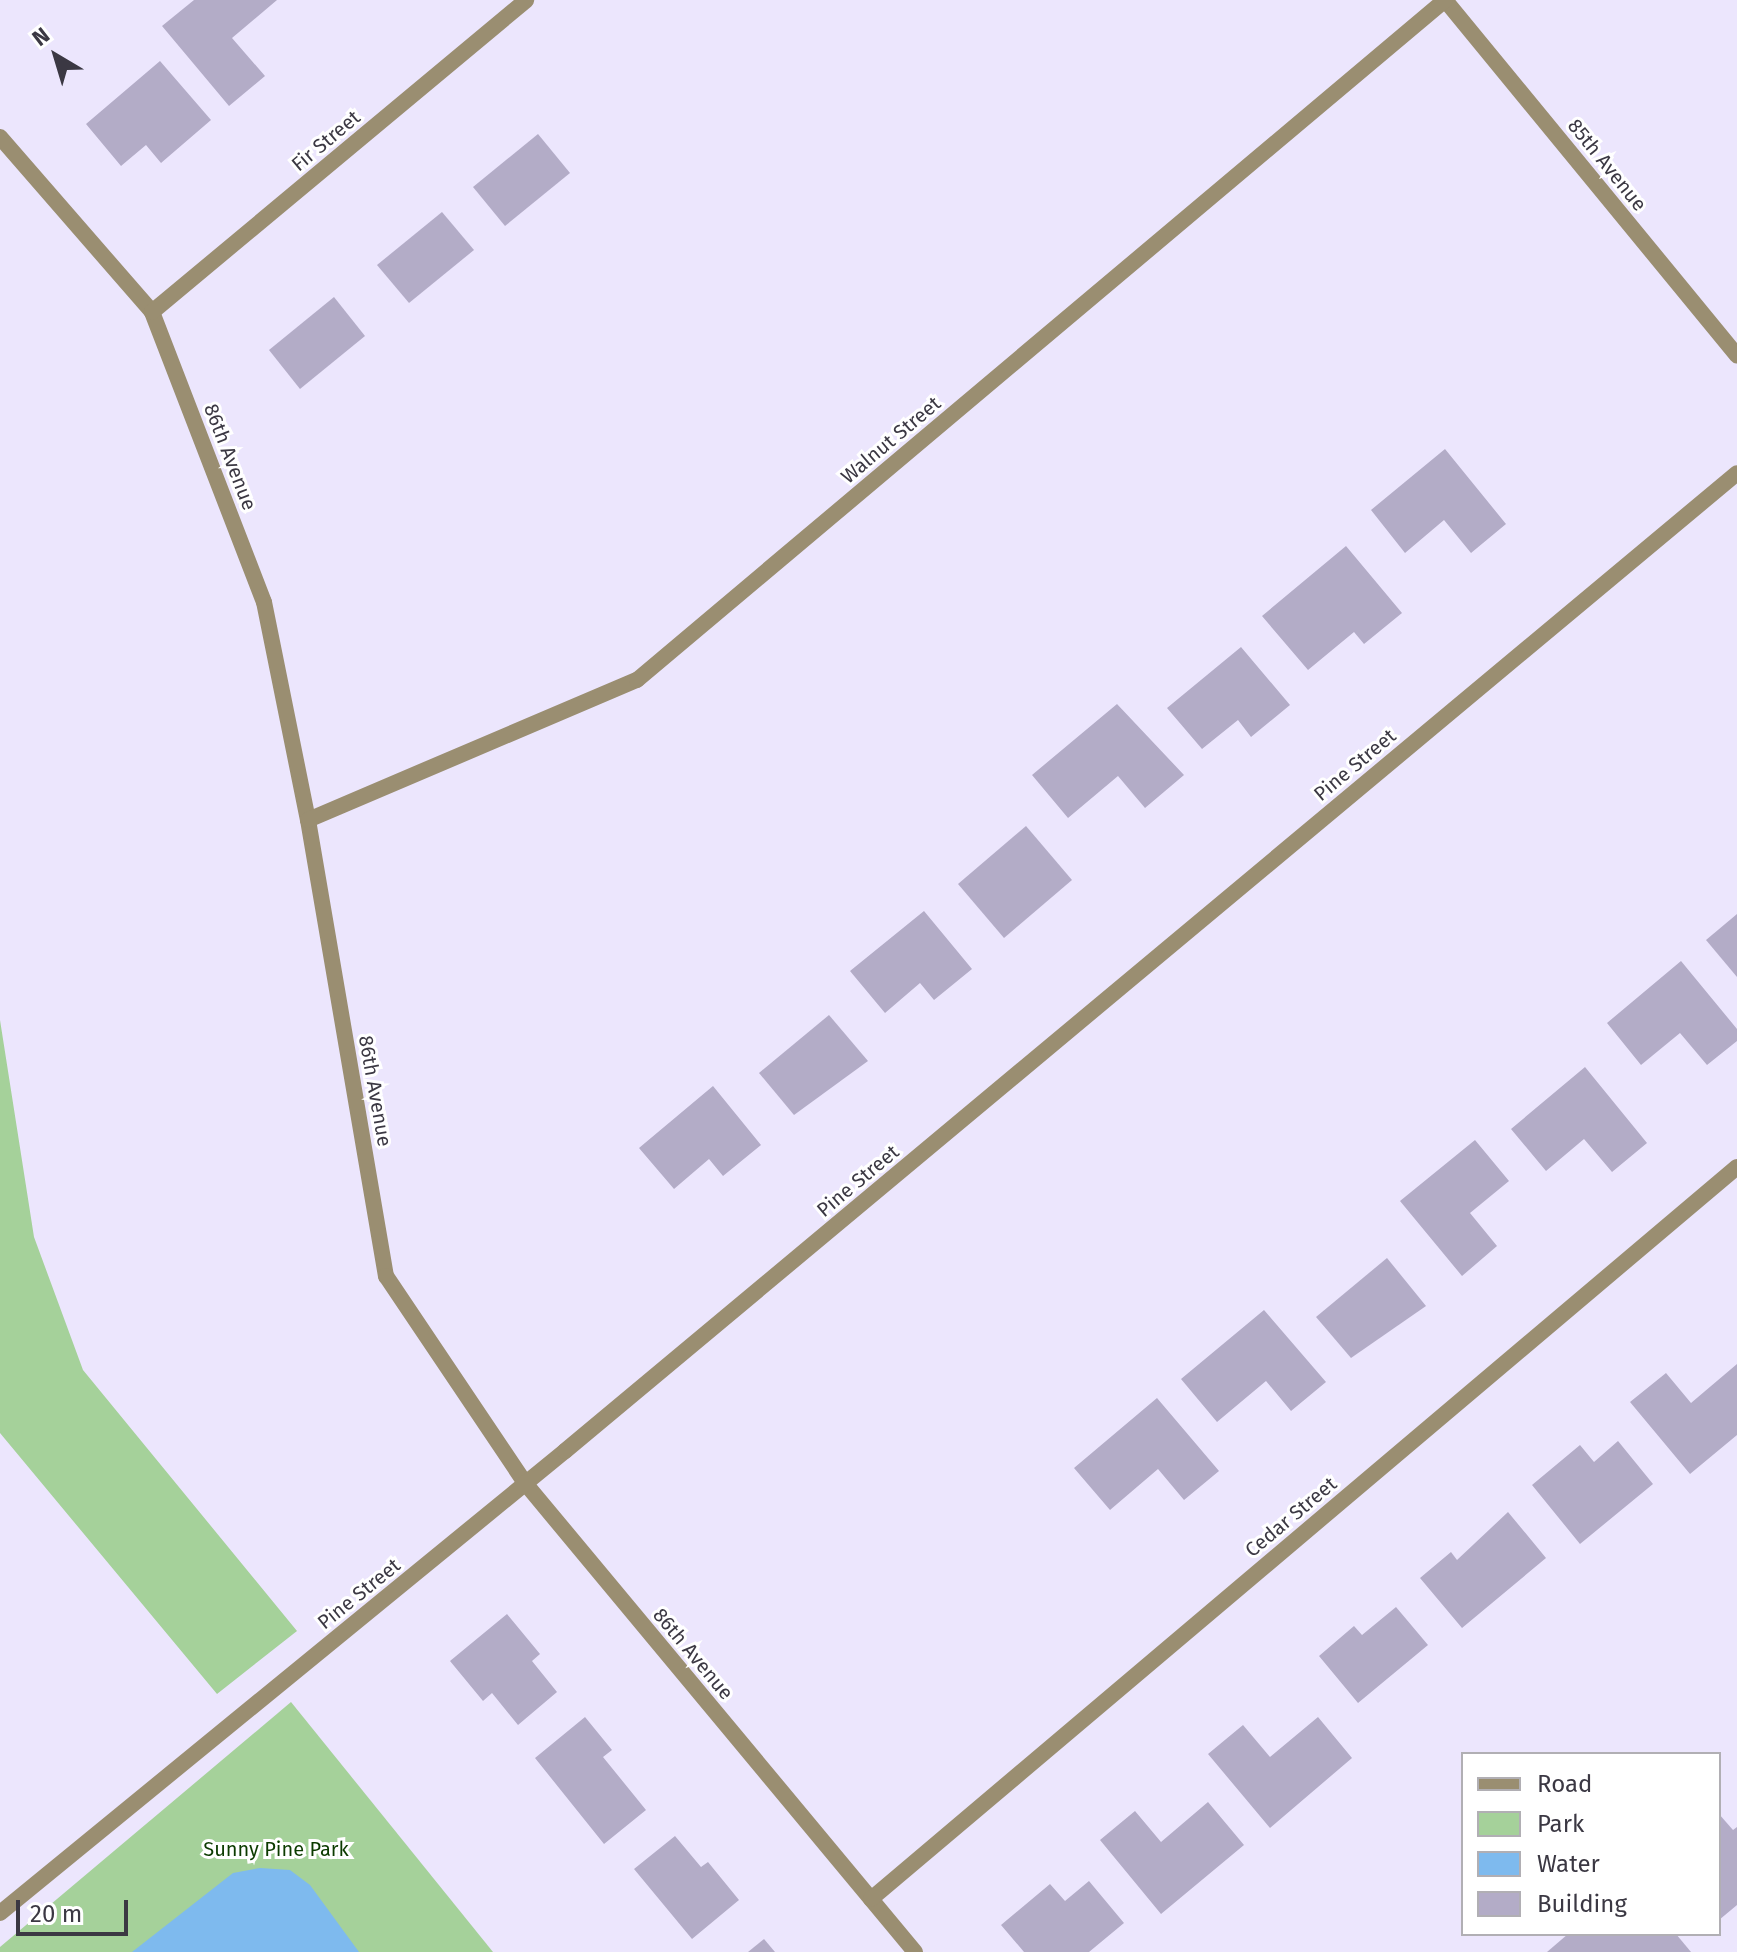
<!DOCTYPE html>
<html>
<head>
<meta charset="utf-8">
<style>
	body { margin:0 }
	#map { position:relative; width:1737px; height:1952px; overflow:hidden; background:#ece6fd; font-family:"Fira Sans",sans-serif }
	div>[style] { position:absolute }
	.green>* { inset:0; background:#a5d19a }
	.water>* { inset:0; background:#7ebaee }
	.building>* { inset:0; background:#b3acc7 }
	.street>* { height:16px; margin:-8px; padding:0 8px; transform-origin:8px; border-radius:8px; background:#9a8e71 }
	span { translate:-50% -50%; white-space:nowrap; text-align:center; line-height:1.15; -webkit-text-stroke:6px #fff; paint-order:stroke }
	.street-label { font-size:20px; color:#3b3843 }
	.park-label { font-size:20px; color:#0c3b00 }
	.legend { position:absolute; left:1461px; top:1752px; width:260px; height:184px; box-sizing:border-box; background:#fff; border:2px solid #b1afb4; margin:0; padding:10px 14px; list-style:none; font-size:24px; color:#3b3843 }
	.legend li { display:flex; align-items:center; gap:16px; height:40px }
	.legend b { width:40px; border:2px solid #b1afb4 }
	.north { position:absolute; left:16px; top:16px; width:80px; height:80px; -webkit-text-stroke:6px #fff; paint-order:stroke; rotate:322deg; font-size:22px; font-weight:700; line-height:32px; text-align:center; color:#3b3843 }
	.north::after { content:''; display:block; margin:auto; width:28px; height:36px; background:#3b3843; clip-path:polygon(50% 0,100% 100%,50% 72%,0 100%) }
	.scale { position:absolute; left:16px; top:1900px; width:112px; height:36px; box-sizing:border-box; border:4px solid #3b3843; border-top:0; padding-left:10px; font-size:24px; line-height:28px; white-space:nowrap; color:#3b3843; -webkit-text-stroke:6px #fff; paint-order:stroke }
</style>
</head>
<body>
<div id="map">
	<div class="green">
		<i style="clip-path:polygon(0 1020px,34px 1237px,83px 1370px,297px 1631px,217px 1694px,0 1433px)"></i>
		<i style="clip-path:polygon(291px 1702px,493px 1952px,0 1952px,0 1947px)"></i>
	</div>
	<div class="water">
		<i style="clip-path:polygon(260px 1868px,290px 1870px,310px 1885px,359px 1952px,132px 1952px,233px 1873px)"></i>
	</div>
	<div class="building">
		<i style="clip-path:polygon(194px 0,277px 0,232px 38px,265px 76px,229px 106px,162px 26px)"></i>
		<i style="clip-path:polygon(160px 61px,211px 120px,161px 163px,146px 145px,121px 166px,86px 124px)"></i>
		<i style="clip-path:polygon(538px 134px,570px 173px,505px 226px,473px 187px)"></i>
		<i style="clip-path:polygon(442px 212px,474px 250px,409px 303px,377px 265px)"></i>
		<i style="clip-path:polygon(334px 297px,365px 336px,300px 389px,269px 350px)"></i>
		<i style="clip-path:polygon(1445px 449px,1506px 524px,1471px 553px,1444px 520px,1405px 553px,1371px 510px)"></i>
		<i style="clip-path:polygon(1346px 546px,1402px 613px,1364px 644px,1354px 632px,1308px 670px,1262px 616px)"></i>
		<i style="clip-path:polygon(1241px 647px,1290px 705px,1251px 737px,1238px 720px,1202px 749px,1167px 708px)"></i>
		<i style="clip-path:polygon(1117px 704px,1184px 775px,1145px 808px,1118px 776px,1068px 818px,1032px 775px)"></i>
		<i style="clip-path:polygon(1026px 826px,1072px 880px,1004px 938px,958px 884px)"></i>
		<i style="clip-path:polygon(924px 911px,972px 969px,934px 1000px,920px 983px,885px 1013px,850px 971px)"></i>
		<i style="clip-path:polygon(1737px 914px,1737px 977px,1706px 940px)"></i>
		<i style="clip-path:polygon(1681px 961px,1737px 1029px,1737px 1041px,1707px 1065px,1680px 1033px,1641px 1065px,1607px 1023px)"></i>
		<i style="clip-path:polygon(829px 1015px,868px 1061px,794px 1115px,759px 1073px)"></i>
		<i style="clip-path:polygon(1585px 1067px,1647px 1143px,1612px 1172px,1584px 1139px,1546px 1171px,1511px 1129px)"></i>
		<i style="clip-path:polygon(713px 1086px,761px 1145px,723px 1176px,709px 1159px,674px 1189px,639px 1148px)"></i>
		<i style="clip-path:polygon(1475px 1140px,1509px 1181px,1470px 1213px,1497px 1246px,1462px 1276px,1400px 1201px)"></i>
		<i style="clip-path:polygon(1387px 1258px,1426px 1306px,1351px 1358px,1316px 1317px)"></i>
		<i style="clip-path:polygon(1264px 1310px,1326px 1382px,1291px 1411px,1266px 1381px,1217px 1422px,1181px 1379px)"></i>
		<i style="clip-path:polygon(1737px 1364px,1737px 1435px,1690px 1474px,1630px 1402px,1666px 1373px,1691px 1403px)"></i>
		<i style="clip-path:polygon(1157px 1398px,1219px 1471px,1184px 1500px,1158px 1469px,1110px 1510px,1074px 1468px)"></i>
		<i style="clip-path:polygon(1618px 1441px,1653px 1484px,1580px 1544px,1532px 1485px,1580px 1445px,1594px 1462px)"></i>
		<i style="clip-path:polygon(1508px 1512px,1546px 1558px,1462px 1628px,1420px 1578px,1451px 1552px,1457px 1560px)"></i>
		<i style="clip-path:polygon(1396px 1607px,1428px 1645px,1358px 1703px,1319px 1656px,1354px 1626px,1362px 1635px)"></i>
		<i style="clip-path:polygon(507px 1614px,540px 1654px,532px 1661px,557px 1692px,518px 1725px,492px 1693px,483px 1701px,450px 1661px)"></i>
		<i style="clip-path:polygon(585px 1717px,612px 1750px,603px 1757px,646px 1810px,604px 1844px,535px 1758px)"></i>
		<i style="clip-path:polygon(1318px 1717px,1352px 1758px,1270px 1828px,1208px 1754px,1243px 1725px,1270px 1757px)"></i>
		<i style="clip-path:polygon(1208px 1802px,1244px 1845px,1161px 1914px,1100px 1840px,1135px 1811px,1161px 1842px)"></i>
		<i style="clip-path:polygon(1719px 1814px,1733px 1830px,1737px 1827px,1737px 1905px,1719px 1920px)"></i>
		<i style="clip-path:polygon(675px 1836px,701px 1867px,708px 1862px,739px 1900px,692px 1939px,634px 1869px)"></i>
		<i style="clip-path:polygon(1089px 1881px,1124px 1923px,1089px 1952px,1024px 1952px,1001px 1925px,1050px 1884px,1065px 1901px)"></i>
		<i style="clip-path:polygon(1568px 1934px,1676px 1934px,1691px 1952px,1547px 1952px)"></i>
		<i style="clip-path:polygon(764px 1939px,775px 1952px,748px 1952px)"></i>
	</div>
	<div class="street">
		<i style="left:1445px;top:0;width:460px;rotate:50.6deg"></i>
		<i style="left:0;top:137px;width:232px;rotate:49deg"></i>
		<i style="left:152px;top:312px;width:311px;rotate:68.9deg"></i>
		<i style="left:264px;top:602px;width:222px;rotate:78.6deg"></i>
		<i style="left:308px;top:820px;width:463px;rotate:80.3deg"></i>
		<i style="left:386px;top:1276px;width:249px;rotate:56.1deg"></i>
		<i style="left:525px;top:1483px;width:610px;rotate:50.25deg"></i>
		<i style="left:152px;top:312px;width:487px;rotate:-39.8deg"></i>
		<i style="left:308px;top:820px;width:358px;rotate:-23.1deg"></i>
		<i style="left:637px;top:680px;width:1056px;rotate:-40.08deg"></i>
		<i style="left:871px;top:1899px;width:1134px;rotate:-40.21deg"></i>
		<i style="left:0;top:1913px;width:730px;rotate:-39.27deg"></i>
		<i style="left:565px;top:1451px;width:1526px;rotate:-39.84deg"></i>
	</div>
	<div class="street-label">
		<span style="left:326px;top:141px;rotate:-40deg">Fir Street</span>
		<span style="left:1607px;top:165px;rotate:51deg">85th Avenue</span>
		<span style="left:891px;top:440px;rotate:-40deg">Walnut Street</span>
		<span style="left:230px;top:457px;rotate:69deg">86th Avenue</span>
		<span style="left:1355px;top:765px;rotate:-40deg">Pine Street</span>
		<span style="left:375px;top:1091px;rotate:80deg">86th Avenue</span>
		<span style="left:858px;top:1181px;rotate:-40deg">Pine Street</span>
		<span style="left:1291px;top:1517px;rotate:-40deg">Cedar Street</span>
		<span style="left:359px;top:1594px;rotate:-39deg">Pine Street</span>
		<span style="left:693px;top:1654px;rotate:50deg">86th Avenue</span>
	</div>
	<div class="park-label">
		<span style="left:276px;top:1849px">Sunny Pine Park</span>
	</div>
	<ul class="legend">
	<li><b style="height:10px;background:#9a8e71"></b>Road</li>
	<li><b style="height:22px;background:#a5d19a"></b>Park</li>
	<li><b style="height:22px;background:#7ebaee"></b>Water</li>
	<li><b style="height:22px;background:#b3acc7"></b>Building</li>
	</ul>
	<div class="north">N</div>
	<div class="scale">20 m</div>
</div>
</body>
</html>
